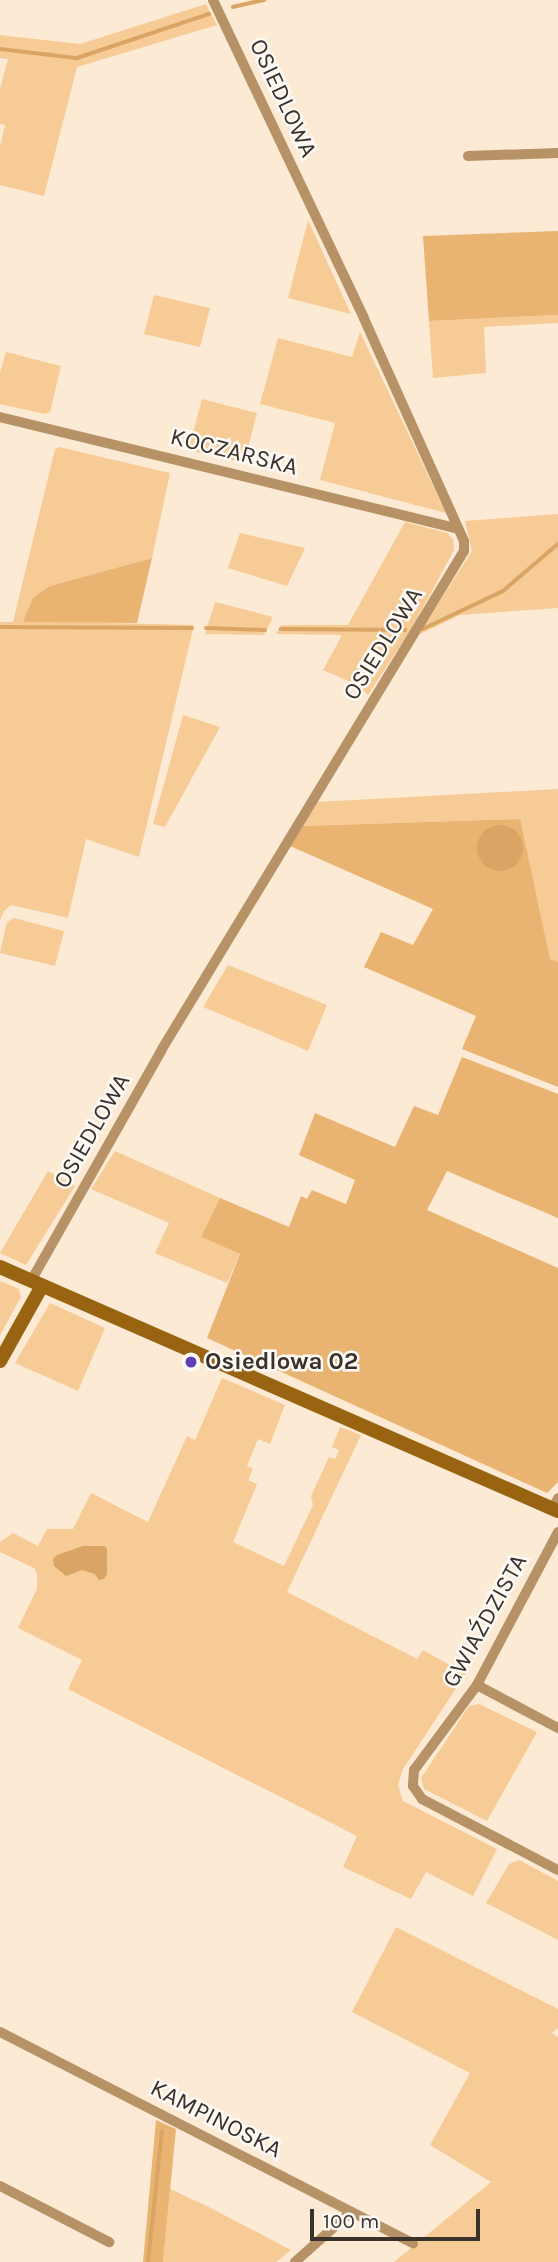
<!DOCTYPE html>
<html>
<head>
<meta charset="utf-8">
<style>
	body { margin:0 }
	#map { position:relative; width:558px; height:2262px; overflow:hidden; background:#fdead4; font-family:Karla,sans-serif }
	div>[style] { position:absolute }
	.green>* { inset:0; background:#f7cb96 }
	.forest>* { inset:0; background:#e9b472 }
	.water>* { inset:0; background:#daa564 }
	.round { border-radius:50% }
	.stream>* { height:3.5px; margin:-1.75px; padding:0 1.75px; transform-origin:1.75px; border-radius:1.75px; background:#daa564 }
	.street>* { height:10px; margin:-5px; padding:0 5px; transform-origin:5px; border-radius:5px; background:#b69266 }
	.secondary>* { height:14px; margin:-7px; padding:0 7px; transform-origin:7px; border-radius:7px; background:#996412 }
	.dots>* { width:19px; height:19px; translate:-50% -50%; box-sizing:border-box; border:4px solid #fdfaf5; border-radius:50% }
	span { translate:-50% -50%; white-space:nowrap; text-align:center; line-height:1.15; -webkit-text-stroke:5px #fdfaf5; paint-order:stroke }
	.street-label { font-size:24px; color:#3a322a }
	.poi-label { font-size:24px; color:#3a322a; font-weight:700 }
	.left { translate:0 -50%; text-align:left }
	.scale { position:absolute; left:310px; top:2209px; width:170px; height:32px; box-sizing:border-box; border:4px solid #3a322a; border-top:0; padding-left:9px; font-size:21px; line-height:24px; white-space:nowrap; color:#3a322a; -webkit-text-stroke:5px #fdfaf5; paint-order:stroke }
</style>
</head>
<body>
<div id="map">
	<div class="green">
		<i style="clip-path:polygon(206px 4px,217px 25px,77px 67px,44px 196px,0 185px,0 146px,5px 125px,0 124px,0 89px,8px 59px,0 58px,0 35px,80px 44px)"></i>
		<i style="clip-path:polygon(308px 220px,351px 314px,288px 298px)"></i>
		<i style="clip-path:polygon(154px 295px,210px 308px,200px 347px,144px 334px)"></i>
		<i style="clip-path:polygon(558px 315px,558px 323px,484px 327px,486px 373px,433px 378px,429px 321px)"></i>
		<i style="clip-path:polygon(360px 332px,446px 513px,320px 480px,335px 423px,260px 404px,278px 338px,352px 357px)"></i>
		<i style="clip-path:polygon(6px 352px,61px 366px,50px 412px,44px 414px,0 404px,0 373px)"></i>
		<i style="clip-path:polygon(202px 399px,257px 413px,244px 463px,193px 451px,190px 444px)"></i>
		<i style="clip-path:polygon(59px 447px,170px 473px,152px 558px,50px 586px,23px 621px,194px 625px,139px 857px,86px 839px,68px 918px,11px 905px,4px 911px,0 920px,0 622px,13px 622px,55px 449px)"></i>
		<i style="clip-path:polygon(558px 514px,558px 608px,460px 615px,418px 635px,472px 551px,465px 521px)"></i>
		<i style="clip-path:polygon(405px 522px,447px 533px,453px 539px,454px 550px,413px 626px,368px 695px,355px 684px,323px 670px,342px 635px,276px 634px,281px 625px,348px 625px)"></i>
		<i style="clip-path:polygon(240px 533px,305px 548px,287px 586px,228px 568px)"></i>
		<i style="clip-path:polygon(215px 602px,273px 617px,264px 635px,205px 634px)"></i>
		<i style="clip-path:polygon(183px 715px,220px 727px,165px 827px,153px 824px)"></i>
		<i style="clip-path:polygon(558px 789px,558px 962px,550px 959px,519px 819px,303px 826px,316px 802px)"></i>
		<i style="clip-path:polygon(14px 918px,64px 931px,55px 966px,0 953px,7px 922px)"></i>
		<i style="clip-path:polygon(228px 965px,327px 1005px,308px 1051px,203px 1007px)"></i>
		<i style="clip-path:polygon(115px 1151px,220px 1198px,201px 1237px,240px 1254px,227px 1283px,155px 1253px,169px 1223px,91px 1189px)"></i>
		<i style="clip-path:polygon(48px 1171px,75px 1186px,26px 1265px,0 1253px)"></i>
		<i style="clip-path:polygon(0 1281px,19px 1289px,21px 1297px,0 1335px)"></i>
		<i style="clip-path:polygon(50px 1303px,105px 1328px,78px 1391px,15px 1363px)"></i>
		<i style="clip-path:polygon(222px 1378px,285px 1405px,270px 1444px,258px 1439px,247px 1466px,253px 1469px,248px 1480px,257px 1484px,233px 1542px,284px 1566px,313px 1505px,311px 1496px,329px 1457px,335px 1459px,339px 1450px,332px 1447px,340px 1427px,361px 1435px,287px 1592px,417px 1659px,423px 1650px,457px 1669px,470px 1667px,403px 1769px,398px 1785px,403px 1801px,497px 1849px,473px 1896px,426px 1872px,411px 1899px,343px 1867px,357px 1836px,68px 1689px,82px 1660px,18px 1628px,37px 1589px,37px 1574px,34px 1568px,0 1552px,0 1542px,13px 1533px,38px 1546px,47px 1529px,73px 1529px,91px 1493px,148px 1522px,187px 1436px,195px 1440px)"></i>
		<i style="clip-path:polygon(479px 1704px,537px 1732px,487px 1821px,424px 1789px,421px 1778px,469px 1706px)"></i>
		<i style="clip-path:polygon(519px 1860px,558px 1881px,558px 1940px,486px 1903px,509px 1864px)"></i>
		<i style="clip-path:polygon(396px 1927px,558px 2009px,558px 2028px,552px 2033px,558px 2037px,558px 2262px,394px 2262px,491px 2182px,430px 2145px,470px 2073px,352px 2012px)"></i>
		<i style="clip-path:polygon(170px 2189px,207px 2206px,291px 2250px,276px 2262px,163px 2262px)"></i>
	</div>
	<div class="forest">
		<i style="clip-path:polygon(558px 231px,558px 315px,429px 321px,423px 236px)"></i>
		<i style="clip-path:polygon(152px 558px,137px 623px,23px 622px,33px 598px,50px 586px)"></i>
		<i style="clip-path:polygon(520px 819px,550px 959px,558px 962px,558px 1087px,462px 1049px,476px 1016px,364px 967px,381px 932px,413px 945px,433px 909px,290px 846px,303px 826px)"></i>
		<i style="clip-path:polygon(462px 1057px,558px 1094px,558px 1218px,447px 1171px,427px 1210px,558px 1268px,558px 1482px,547px 1493px,207px 1338px,240px 1254px,201px 1237px,220px 1198px,289px 1227px,301px 1196px,307px 1199px,312px 1190px,346px 1204px,355px 1180px,299px 1155px,315px 1113px,395px 1147px,414px 1106px,438px 1115px)"></i>
		<i style="clip-path:polygon(156px 2120px,176px 2129px,163px 2262px,143px 2262px)"></i>
	</div>
	<div class="water">
		<i class="round" style="left:477px;top:825px;width:46px;height:46px"></i>
		<i style="clip-path:polygon(83px 1546px,105px 1546px,107px 1549px,107px 1574px,104px 1579px,99px 1580px,95px 1574px,82px 1570px,66px 1576px,54px 1566px,53px 1559px,57px 1555px)"></i>
	</div>
	<div class="stream">
		<i style="left:233px;top:7px;width:32px;rotate:-13deg"></i>
		<i style="left:0;top:49px;width:78px;rotate:6.7deg"></i>
		<i style="left:77px;top:58px;width:139px;rotate:-18.4deg"></i>
		<i style="left:0;top:627px;width:192px;rotate:0.3deg"></i>
		<i style="left:206px;top:628px;width:59px;rotate:1.9deg"></i>
		<i style="left:281px;top:629px;width:124px;rotate:0.5deg"></i>
		<i style="left:423px;top:629px;width:89px;rotate:-25.4deg"></i>
		<i style="left:503px;top:591px;width:72px;rotate:-40.5deg"></i>
		<i style="left:148px;top:2262px;width:131px;rotate:-83.9deg"></i>
	</div>
	<div class="street">
		<i style="left:468px;top:156px;width:90px;rotate:-1.9deg"></i>
		<i style="left:0;top:417px;width:472px;rotate:13.7deg"></i>
		<i style="left:31px;top:1281px;width:266px;rotate:-60.5deg"></i>
		<i style="left:162px;top:1049px;width:582px;rotate:-58.77deg"></i>
		<i style="left:464px;top:551px;width:10px;rotate:-90deg"></i>
		<i style="left:464px;top:541px;width:244px;rotate:-114.2deg"></i>
		<i style="left:364px;top:318px;width:352px;rotate:-115.4deg"></i>
		<i style="left:553px;top:1508px;width:11px;rotate:-63deg"></i>
		<i style="left:558px;top:1532px;width:173px;rotate:117.9deg"></i>
		<i style="left:477px;top:1685px;width:106px;rotate:126.5deg"></i>
		<i style="left:414px;top:1770px;width:16px;rotate:94deg"></i>
		<i style="left:413px;top:1786px;width:16px;rotate:55deg"></i>
		<i style="left:422px;top:1799px;width:153px;rotate:27.6deg"></i>
		<i style="left:477px;top:1685px;width:92px;rotate:28deg"></i>
		<i style="left:0;top:2032px;width:464px;rotate:27.1deg"></i>
		<i style="left:0;top:2186px;width:123px;rotate:27.2deg"></i>
		<i style="left:295px;top:2262px;width:75px;rotate:-41.8deg"></i>
	</div>
	<div class="secondary">
		<i style="left:0;top:1267px;width:609px;rotate:23.62deg"></i>
		<i style="left:0;top:1361px;width:86px;rotate:-60.8deg"></i>
	</div>
	<div class="dots">
		<i style="left:191px;top:1362px;background:#603fb7"></i>
	</div>
	<div class="street-label">
		<span style="left:283px;top:98px;rotate:65deg">OSIEDLOWA</span>
		<span style="left:234px;top:452px;rotate:14deg">KOCZARSKA</span>
		<span style="left:383px;top:644px;rotate:-58deg">OSIEDLOWA</span>
		<span style="left:92px;top:1131px;rotate:-60deg">OSIEDLOWA</span>
		<span style="left:485px;top:1621px;rotate:-61deg">GWIAŹDZISTA</span>
		<span style="left:216px;top:2119px;rotate:27deg">KAMPINOSKA</span>
	</div>
	<div class="poi-label">
		<span class="left" style="left:205px;top:1362px">Osiedlowa 02</span>
	</div>
	<div class="scale">100 m</div>
</div>
</body>
</html>
